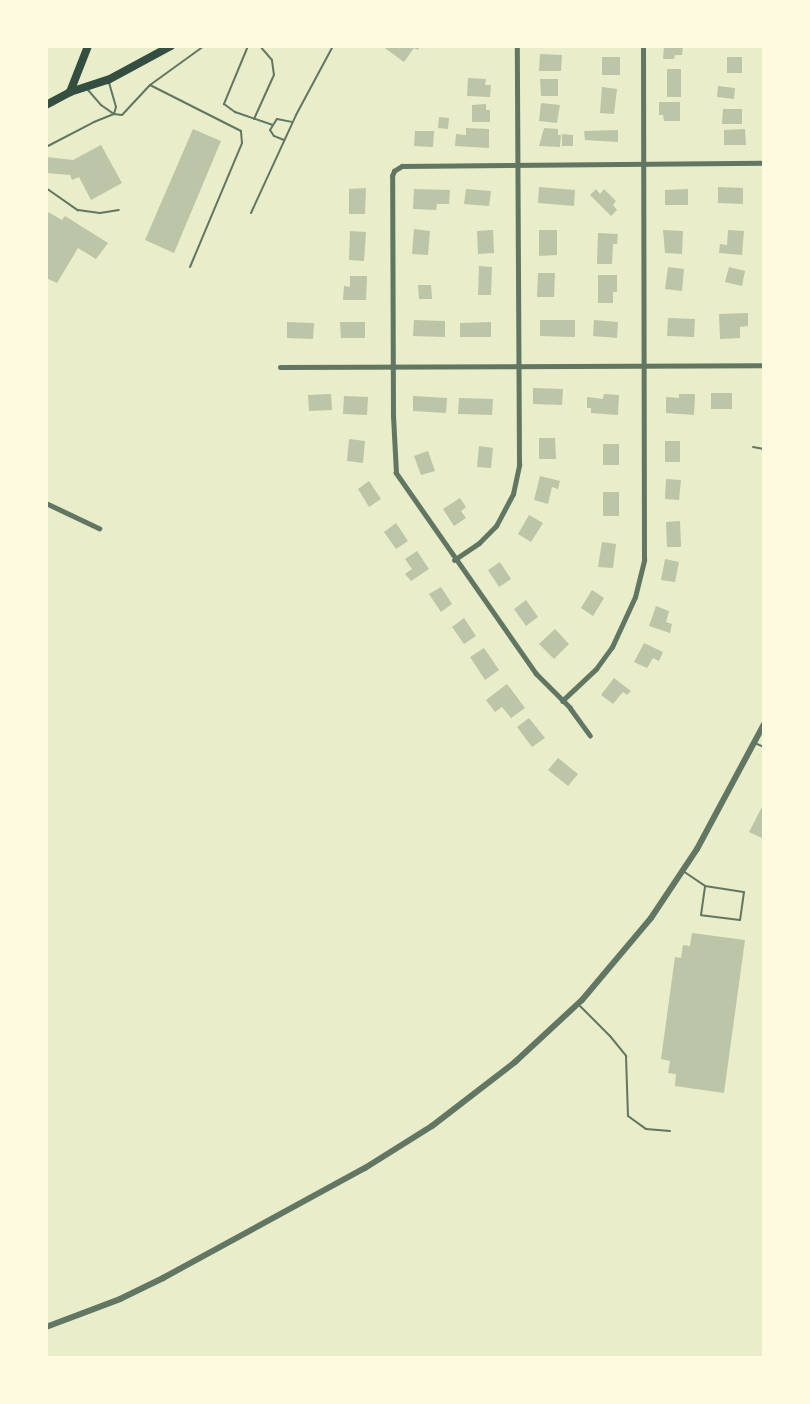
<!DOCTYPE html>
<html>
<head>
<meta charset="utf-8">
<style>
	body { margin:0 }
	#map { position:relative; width:810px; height:1404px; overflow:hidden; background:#e9edc9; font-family:"Source Serif 4",serif }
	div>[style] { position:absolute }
	.building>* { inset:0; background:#bcc5a7 }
	.service>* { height:2px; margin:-1px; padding:0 1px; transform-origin:1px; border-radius:1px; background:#617663 }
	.minor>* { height:4.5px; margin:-2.25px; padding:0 2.25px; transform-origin:2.25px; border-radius:2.25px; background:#617663 }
	.tertiary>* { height:6px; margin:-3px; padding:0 3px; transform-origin:3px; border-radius:3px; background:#617663 }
	.primary>* { height:8px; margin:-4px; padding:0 4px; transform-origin:4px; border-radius:4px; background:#344e41 }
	span { translate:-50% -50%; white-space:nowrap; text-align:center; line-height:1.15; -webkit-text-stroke:5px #fefae0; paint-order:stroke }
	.frame { position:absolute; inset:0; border:48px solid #fefae0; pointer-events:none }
</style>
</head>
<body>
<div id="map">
	<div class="building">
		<i style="clip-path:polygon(382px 46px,420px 46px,418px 50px,414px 48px,404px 62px)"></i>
		<i style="clip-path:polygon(664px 46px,683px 46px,682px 55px,675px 55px,674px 59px,663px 59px)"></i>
		<i style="clip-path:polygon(540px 54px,562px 55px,561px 71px,539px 71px)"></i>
		<i style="clip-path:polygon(602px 57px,620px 57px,620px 75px,602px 75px)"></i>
		<i style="clip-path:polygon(727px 57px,742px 57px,742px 73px,727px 73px)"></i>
		<i style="clip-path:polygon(667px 69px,681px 69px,681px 97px,667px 97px)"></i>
		<i style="clip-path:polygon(468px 78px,486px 79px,485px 85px,491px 85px,490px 97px,467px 96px)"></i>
		<i style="clip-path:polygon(540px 79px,558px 79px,558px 96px,541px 96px)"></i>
		<i style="clip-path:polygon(718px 86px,735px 88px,734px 99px,717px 97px)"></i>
		<i style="clip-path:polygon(602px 87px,617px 89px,614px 114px,600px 113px)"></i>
		<i style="clip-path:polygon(659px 102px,680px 102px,680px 121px,664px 121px,663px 115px,659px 115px)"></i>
		<i style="clip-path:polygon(541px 103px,560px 105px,557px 123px,539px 121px)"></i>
		<i style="clip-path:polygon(486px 104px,486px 110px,490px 110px,490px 122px,472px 122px,472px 105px)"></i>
		<i style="clip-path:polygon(723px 109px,742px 109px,742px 124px,722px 124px)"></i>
		<i style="clip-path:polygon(439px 117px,449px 118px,448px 129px,438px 128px)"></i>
		<i style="clip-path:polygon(466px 128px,489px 129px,489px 148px,455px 146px,456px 134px,466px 135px)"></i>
		<i style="clip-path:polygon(544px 128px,558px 129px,558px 135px,561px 135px,560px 147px,539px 146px)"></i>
		<i style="clip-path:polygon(193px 129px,221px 141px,174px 253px,145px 240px)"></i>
		<i style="clip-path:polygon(745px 129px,746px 145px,724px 145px,724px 130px)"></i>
		<i style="clip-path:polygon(618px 130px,618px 142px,585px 140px,584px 131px)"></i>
		<i style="clip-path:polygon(415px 131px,434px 131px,433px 147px,414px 146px)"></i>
		<i style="clip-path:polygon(562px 134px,573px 135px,573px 146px,562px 146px)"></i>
		<i style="clip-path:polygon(101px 145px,122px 183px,91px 200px,79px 177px,72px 180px,70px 175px,46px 173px,46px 157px,73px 160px)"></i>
		<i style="clip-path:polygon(539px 187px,575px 190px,574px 206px,538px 203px)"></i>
		<i style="clip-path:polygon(718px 187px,743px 188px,743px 204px,718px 203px)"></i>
		<i style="clip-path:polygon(366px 188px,365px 214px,349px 214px,349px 189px)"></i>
		<i style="clip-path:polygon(414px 189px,450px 190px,449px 204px,437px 204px,436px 210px,413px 209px)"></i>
		<i style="clip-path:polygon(466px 189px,491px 191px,489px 206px,464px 204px)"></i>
		<i style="clip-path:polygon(596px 189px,600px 194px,604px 189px,616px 201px,613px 205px,617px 210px,611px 216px,590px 195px)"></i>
		<i style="clip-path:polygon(688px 189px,688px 205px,665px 205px,665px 190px)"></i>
		<i style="clip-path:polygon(48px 212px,62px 220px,65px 216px,108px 243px,96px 259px,78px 248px,57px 283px,46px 278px)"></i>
		<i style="clip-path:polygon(414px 229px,430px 231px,428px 255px,412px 254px)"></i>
		<i style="clip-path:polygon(493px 230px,494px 253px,478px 254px,477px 231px)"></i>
		<i style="clip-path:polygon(539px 230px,557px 230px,557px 255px,539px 256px)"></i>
		<i style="clip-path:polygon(663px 230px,683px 231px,682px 254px,665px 253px)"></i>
		<i style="clip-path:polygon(728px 230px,744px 231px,742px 255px,719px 253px,720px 244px,727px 245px)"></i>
		<i style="clip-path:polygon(350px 231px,366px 232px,364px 261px,349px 260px)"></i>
		<i style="clip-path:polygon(598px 233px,618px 234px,617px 244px,613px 244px,612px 264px,597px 264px)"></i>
		<i style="clip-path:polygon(479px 266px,492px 267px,491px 295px,478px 295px)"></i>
		<i style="clip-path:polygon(668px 267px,684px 269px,682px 291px,665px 289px)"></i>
		<i style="clip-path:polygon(729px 267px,745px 271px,742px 286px,725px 282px)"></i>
		<i style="clip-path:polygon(538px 273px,555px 273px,554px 297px,537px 297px)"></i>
		<i style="clip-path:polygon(598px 275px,617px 275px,617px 292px,613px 292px,613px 303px,598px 303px)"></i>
		<i style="clip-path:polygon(350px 276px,367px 276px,366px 300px,343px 300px,344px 286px,350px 287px)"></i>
		<i style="clip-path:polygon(418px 285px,431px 285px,432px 299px,419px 299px)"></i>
		<i style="clip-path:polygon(748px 313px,748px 326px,740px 327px,740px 338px,720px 339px,719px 314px)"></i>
		<i style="clip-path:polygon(668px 318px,695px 319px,694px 337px,667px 336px)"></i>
		<i style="clip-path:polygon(414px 320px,445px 321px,445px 337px,413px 336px)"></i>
		<i style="clip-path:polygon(540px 320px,575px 320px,575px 337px,540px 336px)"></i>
		<i style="clip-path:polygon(594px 320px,618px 322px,617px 338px,593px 336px)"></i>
		<i style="clip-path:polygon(287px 322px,314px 323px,313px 339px,287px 338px)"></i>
		<i style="clip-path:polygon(340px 322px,365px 322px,365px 338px,341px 338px)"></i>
		<i style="clip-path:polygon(491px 322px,491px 337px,460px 337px,460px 323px)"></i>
		<i style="clip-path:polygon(533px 388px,563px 389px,562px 405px,533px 404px)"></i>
		<i style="clip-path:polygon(711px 393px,732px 393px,732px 409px,711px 409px)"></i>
		<i style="clip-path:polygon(331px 394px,332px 410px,309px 411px,308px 395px)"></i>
		<i style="clip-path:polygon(604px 394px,619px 395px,618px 415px,591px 413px,591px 408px,587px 408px,587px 397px,603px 399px)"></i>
		<i style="clip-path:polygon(679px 394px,695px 394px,694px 415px,666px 413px,666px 397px,679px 398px)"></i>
		<i style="clip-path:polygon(344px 396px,368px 397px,367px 415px,343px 414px)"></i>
		<i style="clip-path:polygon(413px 396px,447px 398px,446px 413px,413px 411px)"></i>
		<i style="clip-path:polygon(459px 398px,493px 399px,492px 415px,458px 414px)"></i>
		<i style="clip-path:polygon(539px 438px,555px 438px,556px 459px,539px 459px)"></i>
		<i style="clip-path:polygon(349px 439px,365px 441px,363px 463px,347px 461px)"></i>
		<i style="clip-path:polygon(665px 441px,680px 441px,680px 462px,665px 462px)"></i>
		<i style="clip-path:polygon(603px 444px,619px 444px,619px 465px,603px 465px)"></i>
		<i style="clip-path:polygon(479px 446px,493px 448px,491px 468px,477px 467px)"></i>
		<i style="clip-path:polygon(428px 451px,435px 471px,421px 475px,414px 456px)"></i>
		<i style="clip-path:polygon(540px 476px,560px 481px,558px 489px,552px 487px,548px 504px,534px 500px)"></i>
		<i style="clip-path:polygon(666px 479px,681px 480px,679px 500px,665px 499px)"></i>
		<i style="clip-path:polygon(369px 481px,381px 499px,369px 507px,358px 489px)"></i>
		<i style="clip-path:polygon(603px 492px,619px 492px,619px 516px,603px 516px)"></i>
		<i style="clip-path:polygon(460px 498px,466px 507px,461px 511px,466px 518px,454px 526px,443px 509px)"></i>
		<i style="clip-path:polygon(529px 515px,543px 523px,531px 542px,518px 534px)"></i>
		<i style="clip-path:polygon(680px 521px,681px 547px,667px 547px,666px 522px)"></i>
		<i style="clip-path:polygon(396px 523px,408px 541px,396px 549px,384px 532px)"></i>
		<i style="clip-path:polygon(602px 542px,616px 544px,613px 568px,598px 567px)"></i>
		<i style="clip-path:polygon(417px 551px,429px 569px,411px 581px,405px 574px,412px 569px,405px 559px)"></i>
		<i style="clip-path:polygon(665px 559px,679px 562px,675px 582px,661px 580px)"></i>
		<i style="clip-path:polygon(500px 562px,511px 579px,499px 587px,488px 570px)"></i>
		<i style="clip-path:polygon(441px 587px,452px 604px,441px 612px,429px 594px)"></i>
		<i style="clip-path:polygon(592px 590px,604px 598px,593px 616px,581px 608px)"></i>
		<i style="clip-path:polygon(526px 600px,538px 617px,526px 626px,514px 609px)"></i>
		<i style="clip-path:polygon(656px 606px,669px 611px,666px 622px,672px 624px,670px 633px,649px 626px)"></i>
		<i style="clip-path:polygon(464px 618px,476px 636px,464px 644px,452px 627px)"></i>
		<i style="clip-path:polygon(555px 629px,569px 644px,554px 659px,539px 644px)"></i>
		<i style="clip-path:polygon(644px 643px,663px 652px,659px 661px,653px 658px,647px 668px,634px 662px)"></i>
		<i style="clip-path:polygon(484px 648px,499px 670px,485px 680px,470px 657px)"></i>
		<i style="clip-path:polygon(614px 678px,631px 691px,627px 695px,623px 692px,613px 704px,601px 695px)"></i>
		<i style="clip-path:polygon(507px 684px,525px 708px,511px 718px,502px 707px,495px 712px,486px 700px)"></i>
		<i style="clip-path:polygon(529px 718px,545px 738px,532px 747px,517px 727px)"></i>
		<i style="clip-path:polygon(558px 758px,578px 774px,568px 786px,548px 770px)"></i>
		<i style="clip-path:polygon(764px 803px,764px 839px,749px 832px)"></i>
		<i style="clip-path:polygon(692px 933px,745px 940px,724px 1093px,675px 1086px,676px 1074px,668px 1073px,670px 1061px,661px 1059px,675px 957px,681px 958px,683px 945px,690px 946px)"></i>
	</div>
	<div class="service">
		<i style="left:248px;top:46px;width:63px;rotate:112.5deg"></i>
		<i style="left:224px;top:104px;width:14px;rotate:36deg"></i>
		<i style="left:235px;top:112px;width:40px;rotate:18.9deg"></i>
		<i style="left:88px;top:90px;width:20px;rotate:49deg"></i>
		<i style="left:101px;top:105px;width:16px;rotate:35deg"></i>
		<i style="left:114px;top:114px;width:7px;rotate:-74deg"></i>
		<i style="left:116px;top:107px;width:26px;rotate:-106deg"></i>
		<i style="left:254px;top:119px;width:48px;rotate:-65.6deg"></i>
		<i style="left:274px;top:75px;width:15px;rotate:-98deg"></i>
		<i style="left:272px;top:60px;width:18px;rotate:-131deg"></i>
		<i style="left:284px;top:140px;width:11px;rotate:-158deg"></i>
		<i style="left:274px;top:136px;width:7px;rotate:-124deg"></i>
		<i style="left:270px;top:130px;width:13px;rotate:-58deg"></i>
		<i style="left:277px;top:119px;width:15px;rotate:11deg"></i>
		<i style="left:46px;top:147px;width:54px;rotate:-27.5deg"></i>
		<i style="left:94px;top:122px;width:22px;rotate:-22deg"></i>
		<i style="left:114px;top:114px;width:8px;rotate:7deg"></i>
		<i style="left:122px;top:115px;width:41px;rotate:-47deg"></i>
		<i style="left:46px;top:188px;width:39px;rotate:35deg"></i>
		<i style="left:78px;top:210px;width:22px;rotate:8deg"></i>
		<i style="left:100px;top:213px;width:19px;rotate:-9deg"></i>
		<i style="left:251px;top:213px;width:108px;rotate:-65.3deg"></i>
		<i style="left:296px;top:115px;width:78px;rotate:-61.8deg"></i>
		<i style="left:190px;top:267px;width:134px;rotate:-67.2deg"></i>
		<i style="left:242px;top:143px;width:12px;rotate:-95deg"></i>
		<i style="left:241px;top:131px;width:102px;rotate:-153.2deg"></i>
		<i style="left:150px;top:85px;width:67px;rotate:-35.8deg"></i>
		<i style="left:753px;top:447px;width:11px;rotate:10deg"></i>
		<i style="left:757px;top:744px;width:8px;rotate:23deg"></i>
		<i style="left:683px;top:871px;width:27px;rotate:34deg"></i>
		<i style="left:705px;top:886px;width:39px;rotate:9deg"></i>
		<i style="left:744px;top:892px;width:28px;rotate:98deg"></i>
		<i style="left:740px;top:920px;width:39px;rotate:-173deg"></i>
		<i style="left:701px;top:915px;width:29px;rotate:-82deg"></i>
		<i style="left:580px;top:1006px;width:42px;rotate:45deg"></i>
		<i style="left:610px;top:1036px;width:26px;rotate:51deg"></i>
		<i style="left:626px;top:1056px;width:60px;rotate:88.1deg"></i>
		<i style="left:628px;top:1116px;width:22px;rotate:36deg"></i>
		<i style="left:646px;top:1129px;width:24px;rotate:5deg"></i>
	</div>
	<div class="minor">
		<i style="left:280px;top:367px;width:484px;rotate:-0.2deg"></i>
		<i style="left:46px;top:503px;width:59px;rotate:25.3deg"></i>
		<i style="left:454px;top:560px;width:30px;rotate:-34deg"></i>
		<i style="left:479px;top:543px;width:24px;rotate:-45deg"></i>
		<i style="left:496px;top:526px;width:36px;rotate:-62deg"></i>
		<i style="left:513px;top:494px;width:30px;rotate:-78deg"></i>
		<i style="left:519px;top:465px;width:419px;rotate:-90.3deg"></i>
		<i style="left:562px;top:701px;width:47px;rotate:-43.3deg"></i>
		<i style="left:596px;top:669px;width:27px;rotate:-54deg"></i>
		<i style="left:612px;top:647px;width:55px;rotate:-65.3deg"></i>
		<i style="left:635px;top:597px;width:38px;rotate:-76deg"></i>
		<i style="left:644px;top:560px;width:514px;rotate:-90.11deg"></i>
		<i style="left:590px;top:736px;width:34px;rotate:-126deg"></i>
		<i style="left:570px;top:708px;width:48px;rotate:-135deg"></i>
		<i style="left:536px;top:674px;width:245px;rotate:-124.9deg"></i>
		<i style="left:396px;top:473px;width:57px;rotate:-93deg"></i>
		<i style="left:393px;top:416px;width:240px;rotate:-90.2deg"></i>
		<i style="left:392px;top:176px;width:5px;rotate:-68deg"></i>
		<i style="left:394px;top:171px;width:9px;rotate:-32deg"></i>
		<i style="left:402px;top:166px;width:362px;rotate:-0.5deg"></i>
	</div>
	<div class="tertiary">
		<i style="left:46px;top:1327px;width:79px;rotate:-20.7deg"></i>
		<i style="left:120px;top:1299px;width:48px;rotate:-26deg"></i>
		<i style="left:163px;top:1278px;width:230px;rotate:-28.6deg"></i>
		<i style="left:365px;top:1168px;width:79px;rotate:-32.1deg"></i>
		<i style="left:432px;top:1126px;width:105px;rotate:-37.6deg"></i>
		<i style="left:515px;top:1062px;width:91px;rotate:-42.8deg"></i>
		<i style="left:582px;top:1000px;width:107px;rotate:-49.9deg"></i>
		<i style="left:651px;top:918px;width:83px;rotate:-56.3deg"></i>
		<i style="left:697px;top:849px;width:142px;rotate:-61.8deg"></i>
	</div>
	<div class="primary">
		<i style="left:70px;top:92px;width:49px;rotate:-68.6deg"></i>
		<i style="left:46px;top:105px;width:27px;rotate:-28deg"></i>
		<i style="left:70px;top:92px;width:40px;rotate:-18deg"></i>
		<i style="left:108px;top:80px;width:72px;rotate:-28.4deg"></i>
	</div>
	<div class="frame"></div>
</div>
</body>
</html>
